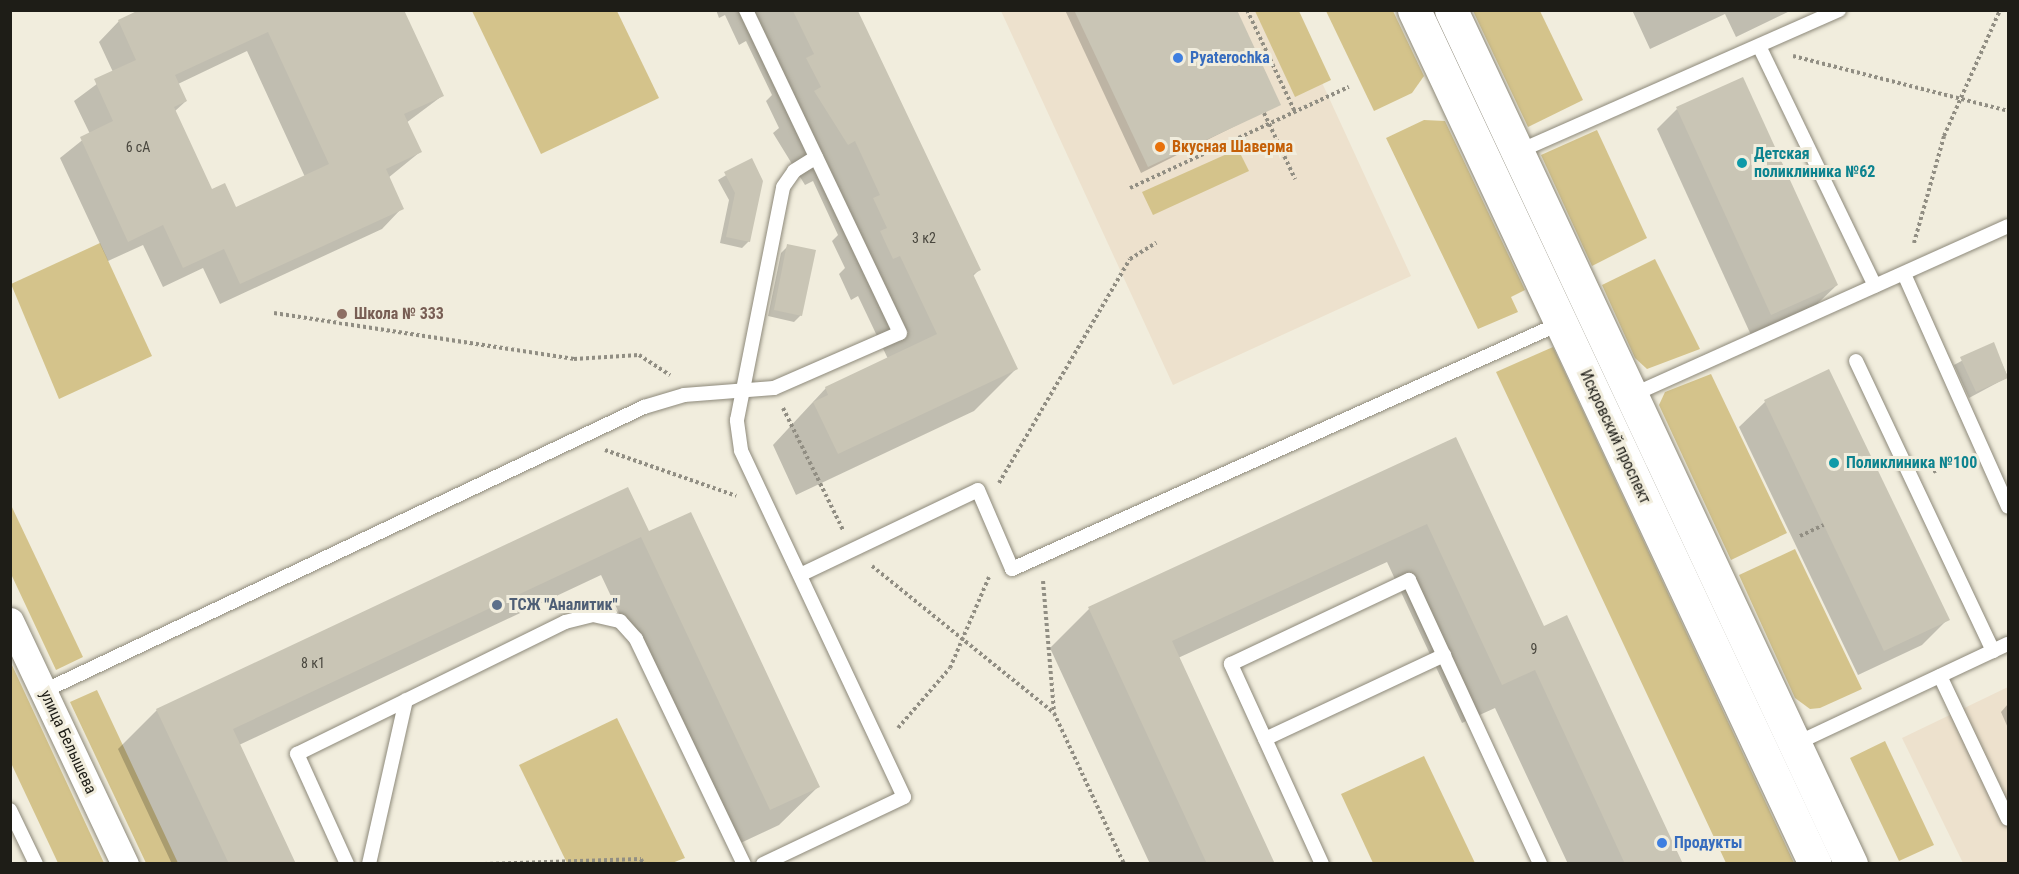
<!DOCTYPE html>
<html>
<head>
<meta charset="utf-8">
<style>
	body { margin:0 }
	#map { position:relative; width:2019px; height:874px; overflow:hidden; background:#f1eddd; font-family:"Roboto Condensed",sans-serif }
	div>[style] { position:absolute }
	.commercial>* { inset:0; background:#ede1cd }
	.green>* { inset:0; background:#d4c38b }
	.shadow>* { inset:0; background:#0003 }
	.building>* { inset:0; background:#c9c5b5 }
	.path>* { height:4px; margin-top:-2px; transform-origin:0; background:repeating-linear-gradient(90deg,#918e83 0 3px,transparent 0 6px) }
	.roads { filter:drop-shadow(0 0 2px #8d897a) drop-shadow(0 0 2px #8d897a) }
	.service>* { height:14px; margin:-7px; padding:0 7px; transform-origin:7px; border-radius:7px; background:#fff }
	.minor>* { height:27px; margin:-13.5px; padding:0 13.5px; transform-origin:13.5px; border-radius:13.5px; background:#fff }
	.tertiary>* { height:33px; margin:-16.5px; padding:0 16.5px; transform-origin:16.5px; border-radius:16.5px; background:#fff }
	.dots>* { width:16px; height:16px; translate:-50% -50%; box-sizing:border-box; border:3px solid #f1eddd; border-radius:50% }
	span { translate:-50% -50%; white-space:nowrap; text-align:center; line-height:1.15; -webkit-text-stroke:6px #f1eddd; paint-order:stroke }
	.number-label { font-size:14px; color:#49473e }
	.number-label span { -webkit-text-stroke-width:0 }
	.shop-label { font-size:16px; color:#366cbe; font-weight:700 }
	.left { translate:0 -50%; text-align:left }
	.food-label { font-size:16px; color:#c56008; font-weight:700 }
	.culture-label { font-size:16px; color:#0d838f; font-weight:700 }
	.education-label { font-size:16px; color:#785e54; font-weight:700 }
	.street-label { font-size:16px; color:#1e1d17 }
	.service-label { font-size:16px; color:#4e5e75; font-weight:700 }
	.frame { position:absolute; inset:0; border:12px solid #1e1d17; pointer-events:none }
</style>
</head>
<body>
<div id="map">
	<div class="commercial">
		<i style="clip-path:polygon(1001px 11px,1289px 11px,1411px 276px,1173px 385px)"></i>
		<i style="clip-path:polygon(2008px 687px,2008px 863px,1963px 863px,1902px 738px)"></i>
	</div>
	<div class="green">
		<i style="clip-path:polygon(472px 11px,617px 11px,659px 98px,541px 154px)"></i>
		<i style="clip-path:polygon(1255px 11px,1299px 11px,1331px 80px,1295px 97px)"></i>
		<i style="clip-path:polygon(1326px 11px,1393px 11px,1424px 76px,1412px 93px,1374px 111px)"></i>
		<i style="clip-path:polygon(1473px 11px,1540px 11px,1583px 100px,1528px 127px)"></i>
		<i style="clip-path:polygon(1424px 120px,1445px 121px,1525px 290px,1511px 297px,1518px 312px,1478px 329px,1386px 138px)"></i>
		<i style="clip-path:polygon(1597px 130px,1647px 238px,1592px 266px,1541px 155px)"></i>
		<i style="clip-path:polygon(1238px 149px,1249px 171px,1153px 215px,1142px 192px)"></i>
		<i style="clip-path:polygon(100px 243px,152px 356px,59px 399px,11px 284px)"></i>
		<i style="clip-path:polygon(1655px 259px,1700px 349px,1647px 369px,1635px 358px,1602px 285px)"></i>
		<i style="clip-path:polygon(1553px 347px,1794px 863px,1726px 863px,1496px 372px)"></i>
		<i style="clip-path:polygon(1711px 374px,1787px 533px,1731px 560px,1659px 405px,1665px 392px)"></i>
		<i style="clip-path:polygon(10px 503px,83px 657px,56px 670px,11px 574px)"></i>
		<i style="clip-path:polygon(1795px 549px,1862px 689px,1820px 708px,1810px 709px,1795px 698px,1739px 575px)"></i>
		<i style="clip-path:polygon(11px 663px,104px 863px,58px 863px,11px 763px)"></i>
		<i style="clip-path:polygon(97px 690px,178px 863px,146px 863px,70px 702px)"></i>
		<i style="clip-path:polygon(617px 718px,685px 858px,672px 863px,567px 863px,519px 765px)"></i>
		<i style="clip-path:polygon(1885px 741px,1934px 845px,1899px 861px,1850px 758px)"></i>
		<i style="clip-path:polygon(1424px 756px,1475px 863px,1373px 863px,1341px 794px)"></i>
	</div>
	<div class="shadow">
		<i style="clip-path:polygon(evenodd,402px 10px,442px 96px,406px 123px,420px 152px,388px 178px,402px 208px,382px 229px,220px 304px,203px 268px,163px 287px,143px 245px,108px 261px,60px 158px,90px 134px,74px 101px,113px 72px,99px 42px,119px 21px,402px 10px,247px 51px,305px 177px,236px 209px,211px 191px,174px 112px,186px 101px,178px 84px,247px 51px)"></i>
		<i style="clip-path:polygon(716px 10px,856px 10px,979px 270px,972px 277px,1016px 369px,974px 411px,796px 495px,773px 445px,826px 388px,888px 359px,858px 296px,851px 300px,839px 274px,845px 268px,832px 241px,838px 235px,813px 181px,805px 185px,773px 133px,779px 128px,766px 101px,772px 95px,746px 41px,739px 45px,725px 15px,719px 18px)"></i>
		<i style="clip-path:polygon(1065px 10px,1235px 10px,1279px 104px,1141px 173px)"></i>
		<i style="clip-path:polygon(1632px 10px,1792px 10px,1736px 37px,1725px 14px,1650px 49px)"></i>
		<i style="clip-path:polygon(1677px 109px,1837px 285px,1816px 305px,1751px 335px,1657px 129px)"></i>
		<i style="clip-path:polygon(751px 160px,749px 241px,742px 248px,720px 243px,729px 200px,718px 180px)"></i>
		<i style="clip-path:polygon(788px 246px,801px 315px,794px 322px,768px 316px,781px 253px)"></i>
		<i style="clip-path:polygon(1993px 344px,2008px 377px,1969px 398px,1954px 365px)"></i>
		<i style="clip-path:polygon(1828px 371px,1948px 619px,1922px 645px,1858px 675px,1739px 427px,1765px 402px)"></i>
		<i style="clip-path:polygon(1455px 439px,1543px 628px,1681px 864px,1568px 864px,1495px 708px,1462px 723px,1387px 562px,1178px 658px,1274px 864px,1150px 864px,1050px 648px,1089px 609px)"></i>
		<i style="clip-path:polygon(649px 533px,819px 786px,779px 825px,730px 848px,601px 575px,239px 745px,295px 864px,172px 864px,118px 749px,157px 710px)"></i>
		<i style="clip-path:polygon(2008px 704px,2008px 728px,2001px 712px)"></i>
	</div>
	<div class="building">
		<i style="clip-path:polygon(evenodd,139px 10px,404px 10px,444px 96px,404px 114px,422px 152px,386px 169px,404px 209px,240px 284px,224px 249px,183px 268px,163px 225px,128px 242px,80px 137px,113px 121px,94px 79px,136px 60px,118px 20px,139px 10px,268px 32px,329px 164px,236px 207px,225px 183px,212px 189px,174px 107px,187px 101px,175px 75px,268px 32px)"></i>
		<i style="clip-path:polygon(1074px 10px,1237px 10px,1281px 105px,1148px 167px)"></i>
		<i style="clip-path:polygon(793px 11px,858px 11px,981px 270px,973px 274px,1018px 369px,838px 454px,813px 402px,828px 395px,825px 387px,937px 334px,900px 256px,893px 259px,880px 231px,887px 228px,873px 198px,880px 195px,855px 141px,848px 145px,814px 91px,821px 87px,806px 58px,814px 54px)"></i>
		<i style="clip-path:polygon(1743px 77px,1838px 285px,1771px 315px,1676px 107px)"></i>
		<i style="clip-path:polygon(752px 158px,763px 181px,750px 242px,726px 237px,735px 193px,724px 172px)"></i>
		<i style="clip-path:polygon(787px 244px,816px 250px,802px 316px,774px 310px)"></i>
		<i style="clip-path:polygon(1994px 342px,2008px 378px,1976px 392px,1960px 357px)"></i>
		<i style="clip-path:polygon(1829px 369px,1950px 620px,1884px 651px,1764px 400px)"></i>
		<i style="clip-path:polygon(1456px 437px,1544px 626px,1567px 615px,1683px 864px,1625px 864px,1535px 670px,1502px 685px,1427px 524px,1172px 641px,1275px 864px,1207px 864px,1088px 607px)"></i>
		<i style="clip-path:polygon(628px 487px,649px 531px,691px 512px,820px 787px,770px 810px,641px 537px,233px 729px,296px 864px,229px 864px,156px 709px)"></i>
	</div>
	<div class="path">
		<i style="left:1247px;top:10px;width:113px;rotate:64.8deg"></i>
		<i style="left:1793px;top:56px;width:222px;rotate:14.3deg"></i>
		<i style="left:1264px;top:113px;width:73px;rotate:64.8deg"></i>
		<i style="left:1130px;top:188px;width:241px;rotate:-24.8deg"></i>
		<i style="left:1914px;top:243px;width:111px;rotate:-74.3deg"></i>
		<i style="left:1944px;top:136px;width:138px;rotate:-66deg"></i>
		<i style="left:274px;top:313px;width:304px;rotate:8.7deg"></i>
		<i style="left:574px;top:359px;width:65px;rotate:-3.5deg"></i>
		<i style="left:639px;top:355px;width:37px;rotate:33deg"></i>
		<i style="left:783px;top:408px;width:136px;rotate:63.8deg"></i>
		<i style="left:605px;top:450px;width:139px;rotate:19.3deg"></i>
		<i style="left:1933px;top:472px;width:31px;rotate:-27deg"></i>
		<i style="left:999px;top:483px;width:259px;rotate:-59.7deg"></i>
		<i style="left:1130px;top:259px;width:31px;rotate:-32deg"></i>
		<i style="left:1800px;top:536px;width:26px;rotate:-25deg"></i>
		<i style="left:872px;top:566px;width:234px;rotate:38.9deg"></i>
		<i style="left:1043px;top:581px;width:132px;rotate:85.2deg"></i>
		<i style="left:1054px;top:713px;width:166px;rotate:65.1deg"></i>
		<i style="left:898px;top:728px;width:79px;rotate:-49.1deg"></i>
		<i style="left:950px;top:668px;width:99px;rotate:-66.8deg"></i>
		<i style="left:484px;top:864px;width:157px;rotate:-1.8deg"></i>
		<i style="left:641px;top:859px;width:5px;rotate:68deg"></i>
	</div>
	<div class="roads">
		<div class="service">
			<i style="left:1760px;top:48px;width:264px;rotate:64.2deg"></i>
			<i style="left:1517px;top:152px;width:352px;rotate:-23.8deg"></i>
			<i style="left:1904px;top:274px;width:255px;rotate:65.9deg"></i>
			<i style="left:1856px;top:361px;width:321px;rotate:64.7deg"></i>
			<i style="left:1630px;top:396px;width:414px;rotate:-24.2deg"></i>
			<i style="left:800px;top:575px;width:197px;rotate:-25.5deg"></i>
			<i style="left:978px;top:490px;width:86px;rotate:66.7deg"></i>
			<i style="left:1012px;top:569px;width:602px;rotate:-24.14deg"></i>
			<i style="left:1940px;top:676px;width:158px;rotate:64.6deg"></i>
			<i style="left:44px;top:691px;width:664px;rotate:-25.33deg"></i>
			<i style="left:644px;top:407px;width:42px;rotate:-16.7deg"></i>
			<i style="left:684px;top:395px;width:90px;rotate:-4.4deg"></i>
			<i style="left:774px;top:388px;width:137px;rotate:-23.6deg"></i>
			<i style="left:900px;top:333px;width:358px;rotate:-115.5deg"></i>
			<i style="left:1265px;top:739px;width:198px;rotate:-25.1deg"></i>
			<i style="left:1793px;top:745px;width:238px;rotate:-25.2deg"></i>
			<i style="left:10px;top:810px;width:60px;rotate:64.3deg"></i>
			<i style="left:347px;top:864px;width:121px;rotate:-114.4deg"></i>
			<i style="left:297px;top:754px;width:299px;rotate:-26.2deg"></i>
			<i style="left:565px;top:622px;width:29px;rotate:-14deg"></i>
			<i style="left:593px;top:615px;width:28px;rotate:13deg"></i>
			<i style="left:620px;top:621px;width:24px;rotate:48deg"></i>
			<i style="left:636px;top:639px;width:250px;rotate:64.4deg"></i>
			<i style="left:369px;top:864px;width:168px;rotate:-77.3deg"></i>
			<i style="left:763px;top:864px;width:156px;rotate:-25.4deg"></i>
			<i style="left:904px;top:797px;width:383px;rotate:-115.2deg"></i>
			<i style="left:741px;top:450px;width:30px;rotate:-98deg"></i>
			<i style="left:737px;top:420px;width:237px;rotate:-78.8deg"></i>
			<i style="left:783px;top:187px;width:19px;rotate:-55deg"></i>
			<i style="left:794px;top:171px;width:26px;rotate:-32deg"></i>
			<i style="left:1322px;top:864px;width:220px;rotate:-114.5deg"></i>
			<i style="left:1231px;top:664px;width:197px;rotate:-25.3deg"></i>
			<i style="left:1409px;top:580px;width:313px;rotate:65.2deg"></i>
		</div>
		<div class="minor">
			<i style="left:10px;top:621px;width:269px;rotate:64.7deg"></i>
		</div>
		<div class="tertiary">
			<i style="left:1414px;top:10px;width:943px;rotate:64.85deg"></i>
			<i style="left:1451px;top:10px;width:943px;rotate:64.9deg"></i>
		</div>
	</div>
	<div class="dots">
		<i style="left:1178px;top:58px;background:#3f7fe0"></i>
		<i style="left:1160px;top:147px;background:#e8710a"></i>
		<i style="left:1742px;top:163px;background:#0f9aa8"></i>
		<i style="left:342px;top:314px;background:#8d6e63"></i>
		<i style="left:1834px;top:463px;background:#0f9aa8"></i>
		<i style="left:497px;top:605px;background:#5c6f8a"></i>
		<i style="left:1662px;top:843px;background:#3f7fe0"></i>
	</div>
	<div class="number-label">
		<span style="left:138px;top:147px">6 сА</span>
		<span style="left:924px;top:238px">3 к2</span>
		<span style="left:1534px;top:649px">9</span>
		<span style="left:313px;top:663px">8 к1</span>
	</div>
	<div class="shop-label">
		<span class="left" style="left:1190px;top:58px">Pyaterochka</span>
		<span class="left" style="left:1674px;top:843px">Продукты</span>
	</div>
	<div class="food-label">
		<span class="left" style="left:1172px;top:147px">Вкусная Шаверма</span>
	</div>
	<div class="culture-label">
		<span class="left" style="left:1754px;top:163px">Детская<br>поликлиника №62</span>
		<span class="left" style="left:1846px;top:463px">Поликлиника №100</span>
	</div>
	<div class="education-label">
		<span class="left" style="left:354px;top:314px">Школа № 333</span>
	</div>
	<div class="street-label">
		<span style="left:1615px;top:437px;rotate:65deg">Искровский проспект</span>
		<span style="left:68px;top:742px;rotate:65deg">улица Белышева</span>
	</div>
	<div class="service-label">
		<span class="left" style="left:509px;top:605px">ТСЖ "Аналитик"</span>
	</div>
	<div class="frame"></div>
</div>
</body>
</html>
